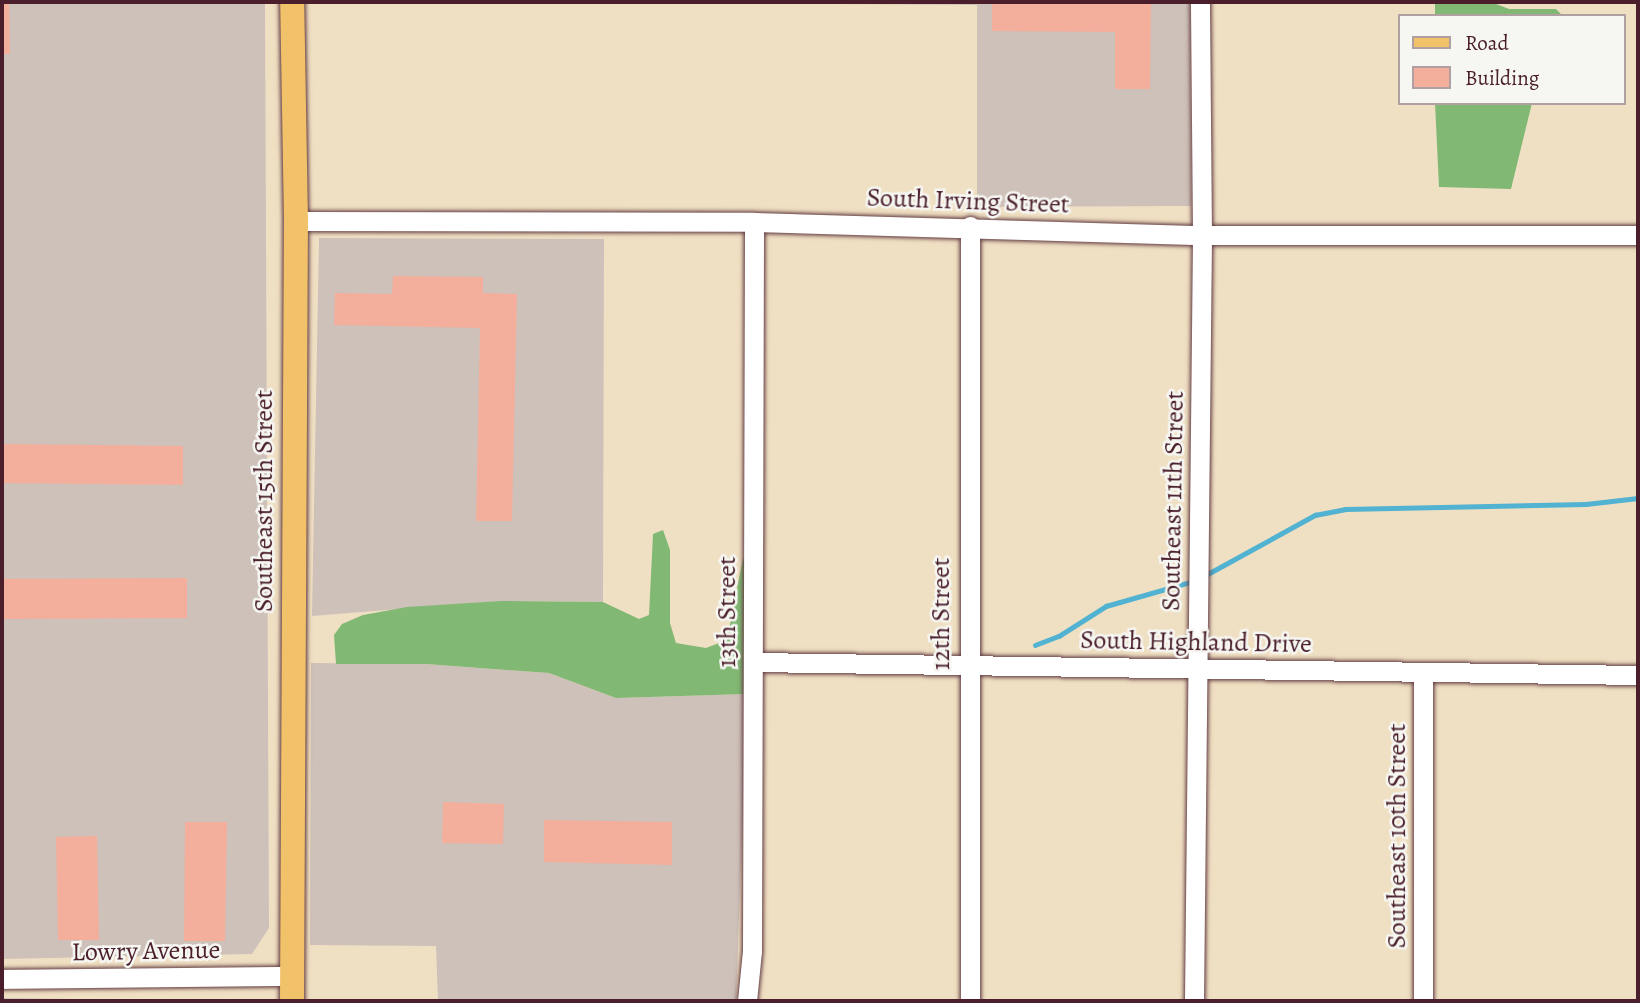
<!DOCTYPE html>
<html>
<head>
<meta charset="utf-8">
<style>
	body { margin:0 }
	#map { position:relative; width:1640px; height:1003px; overflow:hidden; background:#f0e0c3; font-family:Alegreya,serif }
	div>[style] { position:absolute }
	.industrial>* { inset:0; background:#cec1b9 }
	.forest>* { inset:0; background:#81b874 }
	.stream>* { height:4.5px; margin:-2.25px; padding:0 2.25px; transform-origin:2.25px; border-radius:2.25px; background:#52b2d1 }
	.building>* { inset:0; background:#f4ae9c }
	.roads { filter:drop-shadow(0 0 2px #633c42) drop-shadow(0 0 2px #633c42) }
	.minor>* { height:19px; margin:-9.5px; padding:0 9.5px; transform-origin:9.5px; border-radius:9.5px; background:#fff }
	.major>* { height:24px; margin:-12px; padding:0 12px; transform-origin:12px; border-radius:12px; background:#f2c26a }
	span { translate:-50% -50%; white-space:nowrap; text-align:center; line-height:1.15; -webkit-text-stroke:5px #f6f6f2; paint-order:stroke }
	.street-label { font-size:26px; color:#4a1f2b }
	.frame { position:absolute; inset:0; border:4px solid #4a1f2b; pointer-events:none }
	.legend { position:absolute; left:1398px; top:14px; width:228px; height:91px; box-sizing:border-box; background:#f6f6f2; border:2px solid #b1a0a2; margin:0; padding:9px 12px; list-style:none; font-size:21px; color:#4a1f2b }
	.legend li { display:flex; align-items:center; gap:14px; height:35px }
	.legend b { width:35px; border:2px solid #b1a0a2 }
</style>
</head>
<body>
<div id="map">
	<div class="industrial">
		<i style="clip-path:polygon(2px 2px,265px 2px,269px 928px,252px 954px,2px 959px)"></i>
		<i style="clip-path:polygon(510px 2px,1190px 2px,1191px 206px,977px 207px,977px 5px)"></i>
		<i style="clip-path:polygon(319px 238px,604px 239px,603px 602px,500px 601px,312px 616px)"></i>
		<i style="clip-path:polygon(311px 663px,426px 664px,549px 673px,616px 698px,747px 694px,736px 1001px,438px 1001px,436px 946px,310px 945px)"></i>
		<i style="clip-path:polygon(2px 998px,230px 1001px,2px 1001px)"></i>
	</div>
	<div class="forest">
		<i style="clip-path:polygon(1435px 2px,1491px 2px,1509px 9px,1556px 9px,1563px 16px,1435px 16px)"></i>
		<i style="clip-path:polygon(1435px 103px,1532px 103px,1511px 189px,1439px 187px)"></i>
		<i style="clip-path:polygon(663px 530px,670px 550px,670px 623px,676px 643px,706px 648px,727px 640px,743px 558px,748px 572px,747px 694px,616px 698px,549px 673px,426px 664px,336px 664px,334px 635px,342px 624px,363px 615px,407px 607px,500px 601px,603px 602px,639px 619px,649px 615px,653px 534px)"></i>
	</div>
	<div class="stream">
		<i style="left:1204px;top:576px;width:127px;rotate:-28.8deg"></i>
		<i style="left:1315px;top:515px;width:31px;rotate:-11deg"></i>
		<i style="left:1345px;top:509px;width:241px;rotate:-1.2deg"></i>
		<i style="left:1586px;top:504px;width:52px;rotate:-6.6deg"></i>
		<i style="left:1035px;top:645px;width:26px;rotate:-21deg"></i>
		<i style="left:1059px;top:636px;width:56px;rotate:-32.6deg"></i>
		<i style="left:1106px;top:606px;width:91px;rotate:-15.9deg"></i>
	</div>
	<div class="building">
		<i style="clip-path:polygon(2px 2px,9px 2px,10px 54px,2px 54px)"></i>
		<i style="clip-path:polygon(992px 2px,1151px 2px,1150px 89px,1115px 89px,1115px 32px,992px 31px)"></i>
		<i style="clip-path:polygon(393px 276px,483px 277px,483px 293px,517px 294px,512px 521px,476px 521px,480px 328px,334px 325px,335px 293px,392px 294px)"></i>
		<i style="clip-path:polygon(2px 444px,183px 446px,183px 485px,2px 483px)"></i>
		<i style="clip-path:polygon(187px 578px,187px 618px,2px 619px,2px 579px)"></i>
		<i style="clip-path:polygon(443px 802px,504px 804px,503px 844px,442px 843px)"></i>
		<i style="clip-path:polygon(544px 820px,672px 822px,672px 865px,544px 862px)"></i>
		<i style="clip-path:polygon(185px 822px,227px 822px,225px 941px,184px 941px)"></i>
		<i style="clip-path:polygon(97px 836px,99px 940px,58px 940px,56px 837px)"></i>
	</div>
	<div class="roads">
		<div class="minor">
			<i style="left:296px;top:221px;width:458px;rotate:0.1deg"></i>
			<i style="left:754px;top:222px;width:448px;rotate:1.7deg"></i>
			<i style="left:1202px;top:235px;width:436px"></i>
			<i style="left:970px;top:226px;width:775px;rotate:90deg"></i>
			<i style="left:753px;top:662px;width:885px;rotate:0.84deg"></i>
			<i style="left:1423px;top:672px;width:329px;rotate:90deg"></i>
			<i style="left:2px;top:979px;width:290px;rotate:-0.6deg"></i>
			<i style="left:747px;top:1001px;width:50px;rotate:-84.3deg"></i>
			<i style="left:752px;top:951px;width:729px;rotate:-89.84deg"></i>
			<i style="left:1194px;top:1001px;width:766px;rotate:-89.4deg"></i>
			<i style="left:1202px;top:235px;width:233px;rotate:-90.5deg"></i>
		</div>
		<div class="major">
			<i style="left:292px;top:1001px;width:780px;rotate:-89.71deg"></i>
			<i style="left:296px;top:221px;width:219px;rotate:-91deg"></i>
		</div>
	</div>
	<div class="street-label">
		<span style="left:968px;top:201px;rotate:2deg">South Irving Street</span>
		<span style="left:264px;top:501px;rotate:-90deg">Southeast 15th Street</span>
		<span style="left:1173px;top:501px;rotate:-89deg">Southeast 11th Street</span>
		<span style="left:727px;top:612px;rotate:-90deg">13th Street</span>
		<span style="left:941px;top:614px;rotate:-90deg">12th Street</span>
		<span style="left:1196px;top:642px;rotate:1deg">South Highland Drive</span>
		<span style="left:1397px;top:836px;rotate:-90deg">Southeast 10th Street</span>
		<span style="left:146px;top:951px;rotate:-1deg">Lowry Avenue</span>
	</div>
	<div class="frame"></div>
	<ul class="legend">
	<li><b style="height:9px;background:#f2c26a"></b>Road</li>
	<li><b style="height:19px;background:#f4ae9c"></b>Building</li>
	</ul>
</div>
</body>
</html>
